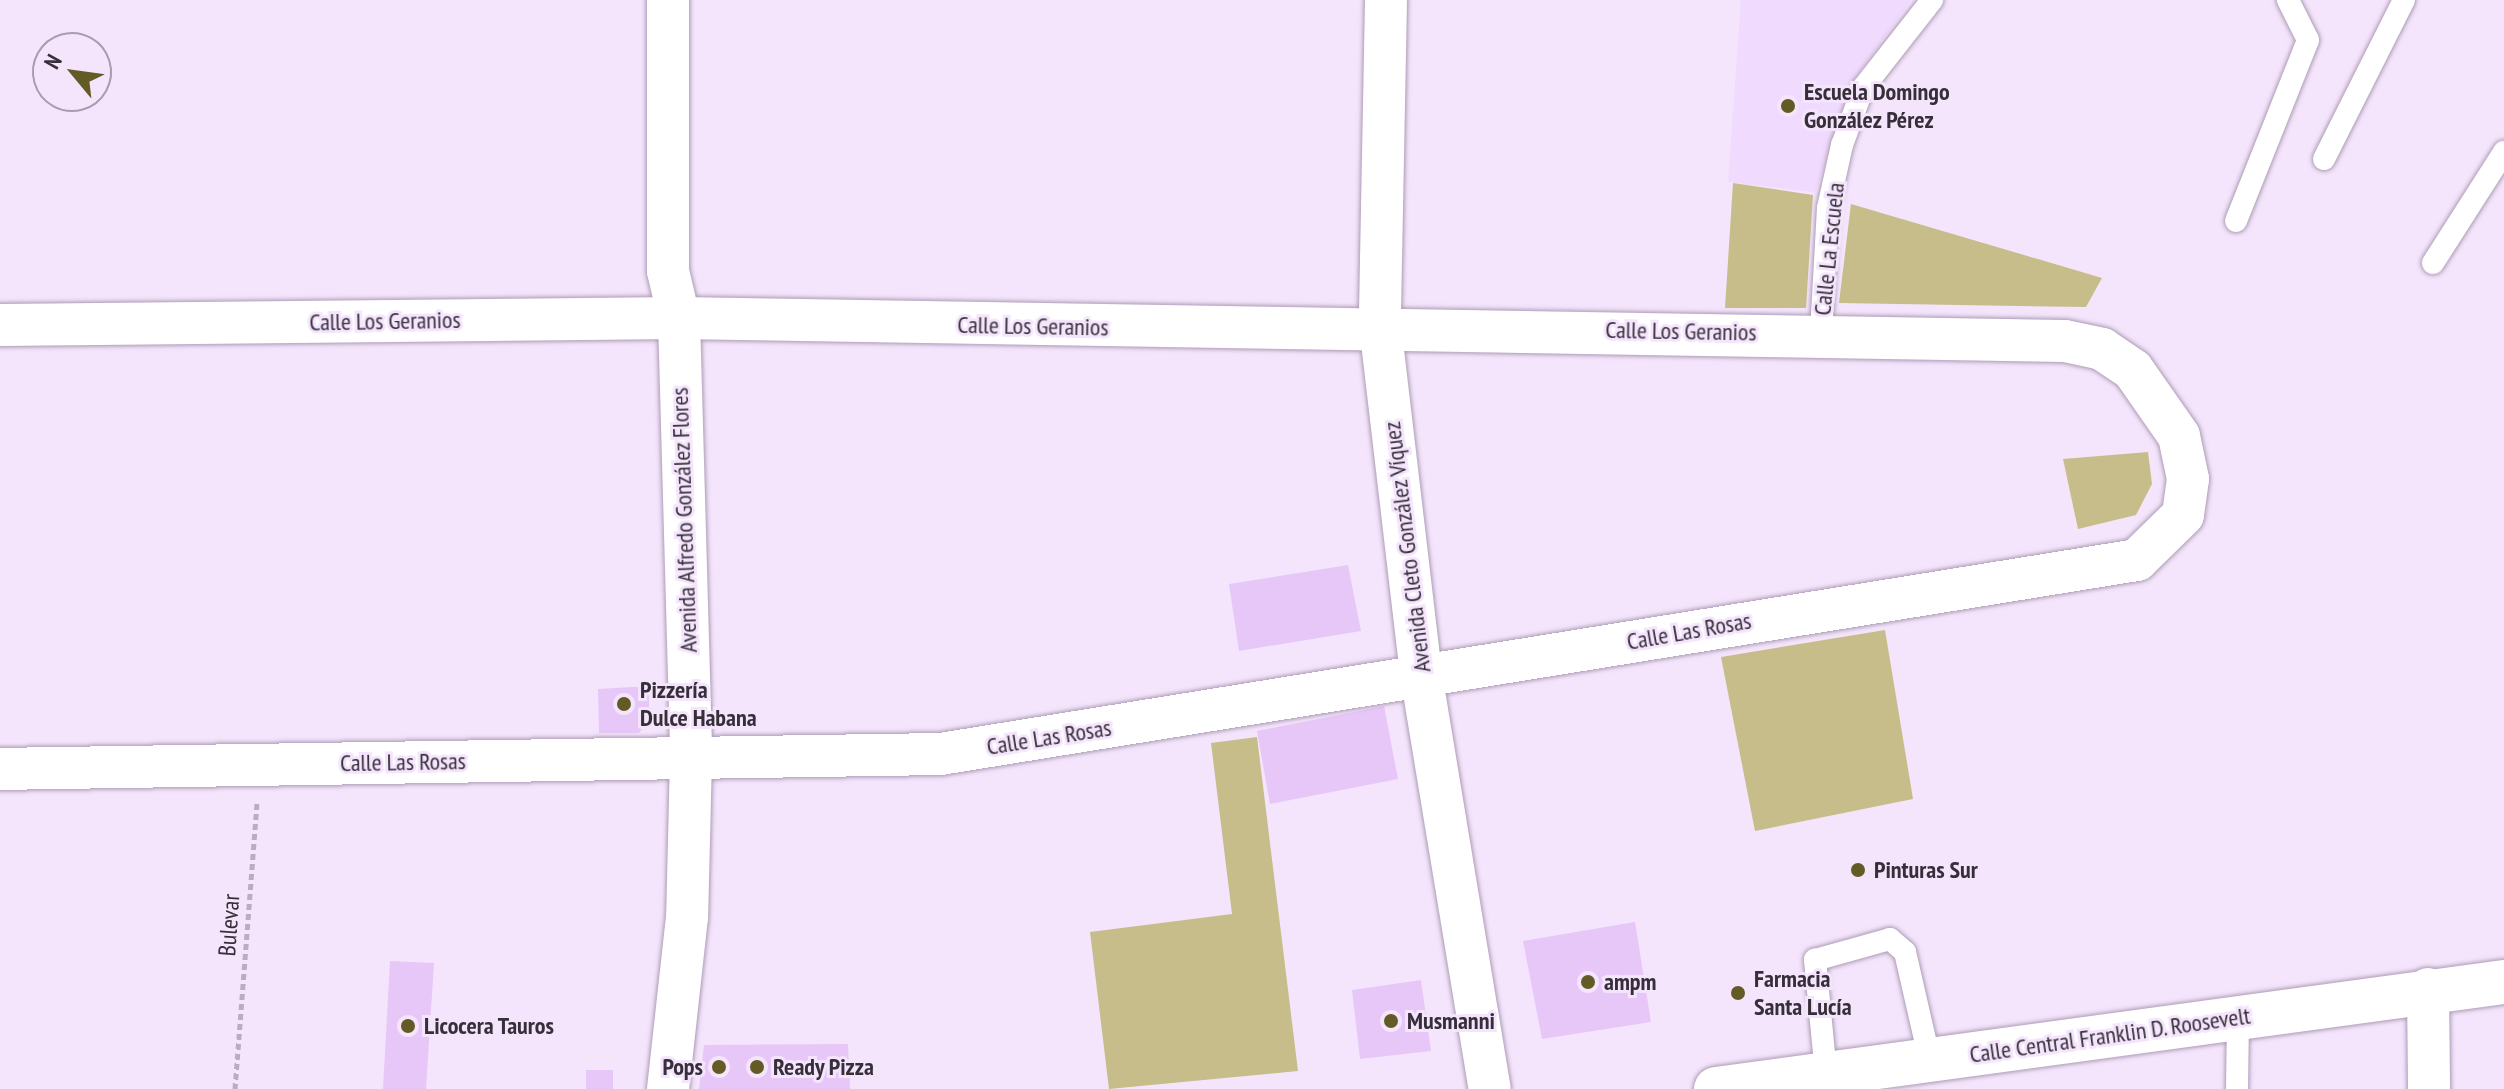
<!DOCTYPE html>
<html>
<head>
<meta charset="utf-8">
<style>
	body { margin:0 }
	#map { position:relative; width:2504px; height:1089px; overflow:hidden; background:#f4e5fc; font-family:"PT Sans Narrow",sans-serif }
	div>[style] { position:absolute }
	.built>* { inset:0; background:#f0dafd }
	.green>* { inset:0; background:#c7bd8a }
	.building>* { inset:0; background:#e7c7f8 }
	.path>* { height:5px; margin-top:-2.5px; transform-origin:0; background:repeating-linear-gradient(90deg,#baadc1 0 6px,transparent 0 10px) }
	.roads { filter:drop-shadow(0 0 2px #ad9cb6) drop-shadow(0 0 2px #ad9cb6) }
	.service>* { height:22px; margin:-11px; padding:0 11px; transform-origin:11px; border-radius:11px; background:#fff }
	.minor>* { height:42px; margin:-21px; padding:0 21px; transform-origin:21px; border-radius:21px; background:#fff }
	.secondary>* { height:44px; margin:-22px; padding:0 22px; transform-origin:22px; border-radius:22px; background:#fff }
	.dots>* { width:22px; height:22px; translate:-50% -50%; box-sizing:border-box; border:4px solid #f4e5fc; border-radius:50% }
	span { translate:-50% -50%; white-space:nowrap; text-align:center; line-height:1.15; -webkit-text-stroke:6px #f4e5fc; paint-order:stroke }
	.poi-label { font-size:24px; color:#362f39; font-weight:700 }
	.left { translate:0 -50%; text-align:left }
	.right { translate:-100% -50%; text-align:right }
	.street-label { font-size:24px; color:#362f39 }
	.north { position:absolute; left:32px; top:32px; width:80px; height:80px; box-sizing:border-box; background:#f4e5fc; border:2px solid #a89cae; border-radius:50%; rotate:299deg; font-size:22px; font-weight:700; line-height:32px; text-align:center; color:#362f39 }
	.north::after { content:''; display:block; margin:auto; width:28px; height:36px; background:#645a26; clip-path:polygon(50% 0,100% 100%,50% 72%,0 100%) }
</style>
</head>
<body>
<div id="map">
	<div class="built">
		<i style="clip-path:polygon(1741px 0,1911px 0,1853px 81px,1815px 192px,1728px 182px)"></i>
	</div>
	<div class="green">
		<i style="clip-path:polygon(1733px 183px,1813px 195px,1806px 308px,1725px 308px)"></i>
		<i style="clip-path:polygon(1851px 204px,2102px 278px,2086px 307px,1839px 303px)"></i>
		<i style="clip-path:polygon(2148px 452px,2152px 484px,2136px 515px,2078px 529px,2063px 459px)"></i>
		<i style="clip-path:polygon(1885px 630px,1913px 799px,1755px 831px,1721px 657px)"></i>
		<i style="clip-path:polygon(1257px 737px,1298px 1071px,1109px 1089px,1090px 932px,1232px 914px,1211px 743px)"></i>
	</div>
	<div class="building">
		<i style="clip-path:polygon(1348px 565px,1361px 631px,1239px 651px,1229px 584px)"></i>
		<i style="clip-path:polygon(649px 686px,649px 720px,639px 733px,599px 733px,598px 689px)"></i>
		<i style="clip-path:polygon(1384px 706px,1398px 779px,1270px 804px,1257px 731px)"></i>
		<i style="clip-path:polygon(1635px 922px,1651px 1022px,1542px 1039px,1523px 941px)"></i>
		<i style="clip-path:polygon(390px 961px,434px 963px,426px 1089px,383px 1089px)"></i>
		<i style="clip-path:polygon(1421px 980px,1431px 1051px,1360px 1059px,1352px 990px)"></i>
		<i style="clip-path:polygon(848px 1044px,850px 1089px,699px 1089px,704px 1045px)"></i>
		<i style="clip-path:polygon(586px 1070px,613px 1070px,613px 1089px,586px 1089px)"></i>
	</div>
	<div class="path">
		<i style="left:235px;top:1089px;width:287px;rotate:-85.6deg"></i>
	</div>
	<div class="roads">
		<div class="service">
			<i style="left:2324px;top:159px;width:178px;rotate:-63.3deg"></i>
			<i style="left:2236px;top:221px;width:195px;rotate:-68.3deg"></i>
			<i style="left:2308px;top:40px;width:45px;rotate:-116.6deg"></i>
			<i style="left:2433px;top:263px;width:132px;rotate:-57.4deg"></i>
			<i style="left:1821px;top:333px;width:125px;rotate:-86.8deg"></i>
			<i style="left:1828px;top:208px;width:65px;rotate:-77.5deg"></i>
			<i style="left:1842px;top:145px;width:61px;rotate:-69.8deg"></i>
			<i style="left:1863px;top:88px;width:112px;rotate:-51.9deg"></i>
			<i style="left:1826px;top:1074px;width:115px;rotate:-95.5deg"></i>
			<i style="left:1815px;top:960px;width:78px;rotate:-15.6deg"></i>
			<i style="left:1890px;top:939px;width:20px;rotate:41deg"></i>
			<i style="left:1905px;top:952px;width:112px;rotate:77.1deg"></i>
			<i style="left:2237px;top:1089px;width:72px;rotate:-89.2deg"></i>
		</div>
		<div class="minor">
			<i style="left:668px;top:0;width:271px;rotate:90deg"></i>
			<i style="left:668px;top:271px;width:48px;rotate:76.8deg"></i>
			<i style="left:679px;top:318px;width:440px;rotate:88.4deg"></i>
			<i style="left:691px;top:758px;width:159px;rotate:91.4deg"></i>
			<i style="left:687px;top:917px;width:173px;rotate:96.3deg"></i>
			<i style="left:1386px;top:0;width:325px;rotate:91.1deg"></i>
			<i style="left:1380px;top:325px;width:357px;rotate:83.3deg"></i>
			<i style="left:1422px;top:680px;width:415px;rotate:80.6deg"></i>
			<i style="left:0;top:325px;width:679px;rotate:-0.59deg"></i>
			<i style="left:679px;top:318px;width:1386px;rotate:0.95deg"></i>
			<i style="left:2065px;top:341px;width:38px;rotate:12deg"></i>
			<i style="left:2102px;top:349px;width:37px;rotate:34deg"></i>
			<i style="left:2133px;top:370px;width:80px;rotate:55.1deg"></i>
			<i style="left:2179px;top:436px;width:44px;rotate:78.2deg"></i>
			<i style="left:2188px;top:479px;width:36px;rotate:98deg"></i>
			<i style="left:2183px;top:515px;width:64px;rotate:135.6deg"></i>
			<i style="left:2137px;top:560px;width:1212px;rotate:170.79deg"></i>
			<i style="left:941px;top:754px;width:941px;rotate:179.09deg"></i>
			<i style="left:2428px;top:989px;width:100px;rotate:89.4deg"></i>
		</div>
		<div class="secondary">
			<i style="left:1716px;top:1089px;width:795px;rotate:-7.73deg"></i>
		</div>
	</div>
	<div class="dots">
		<i style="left:1788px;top:106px;background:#645a26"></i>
		<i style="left:624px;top:704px;background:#645a26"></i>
		<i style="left:1858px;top:870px;background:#645a26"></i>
		<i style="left:1588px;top:982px;background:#645a26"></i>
		<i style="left:1738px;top:993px;background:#645a26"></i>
		<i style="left:1391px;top:1021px;background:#645a26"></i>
		<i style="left:408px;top:1026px;background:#645a26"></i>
		<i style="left:719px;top:1067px;background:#645a26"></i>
		<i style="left:757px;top:1067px;background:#645a26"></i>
	</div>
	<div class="poi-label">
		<span class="left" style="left:1804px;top:106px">Escuela Domingo<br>González Pérez</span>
		<span class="left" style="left:640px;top:704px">Pizzería<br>Dulce Habana</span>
		<span class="left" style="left:1874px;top:870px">Pinturas Sur</span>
		<span class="left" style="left:1754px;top:993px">Farmacia<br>Santa Lucía</span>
		<span class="left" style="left:1604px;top:982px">ampm</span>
		<span class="left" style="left:1407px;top:1021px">Musmanni</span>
		<span class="left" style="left:424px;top:1026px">Licocera Tauros</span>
		<span class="right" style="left:703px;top:1067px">Pops</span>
		<span class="left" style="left:773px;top:1067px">Ready Pizza</span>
	</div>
	<div class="street-label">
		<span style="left:1829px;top:249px;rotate:-84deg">Calle La Escuela</span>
		<span style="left:385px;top:321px;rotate:-1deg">Calle Los Geranios</span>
		<span style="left:1033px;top:326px;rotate:1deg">Calle Los Geranios</span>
		<span style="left:1681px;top:331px;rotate:1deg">Calle Los Geranios</span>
		<span style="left:684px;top:520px;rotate:-92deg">Avenida Alfredo González Flores</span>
		<span style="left:1407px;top:547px;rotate:-97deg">Avenida Cleto González Víquez</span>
		<span style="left:1689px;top:631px;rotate:-10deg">Calle Las Rosas</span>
		<span style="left:1049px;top:737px;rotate:-9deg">Calle Las Rosas</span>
		<span style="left:403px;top:762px;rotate:-1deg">Calle Las Rosas</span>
		<span style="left:229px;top:925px;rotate:-86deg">Bulevar</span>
		<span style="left:2110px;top:1035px;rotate:-8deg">Calle Central Franklin D. Roosevelt</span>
	</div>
	<div class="north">N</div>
</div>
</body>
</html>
